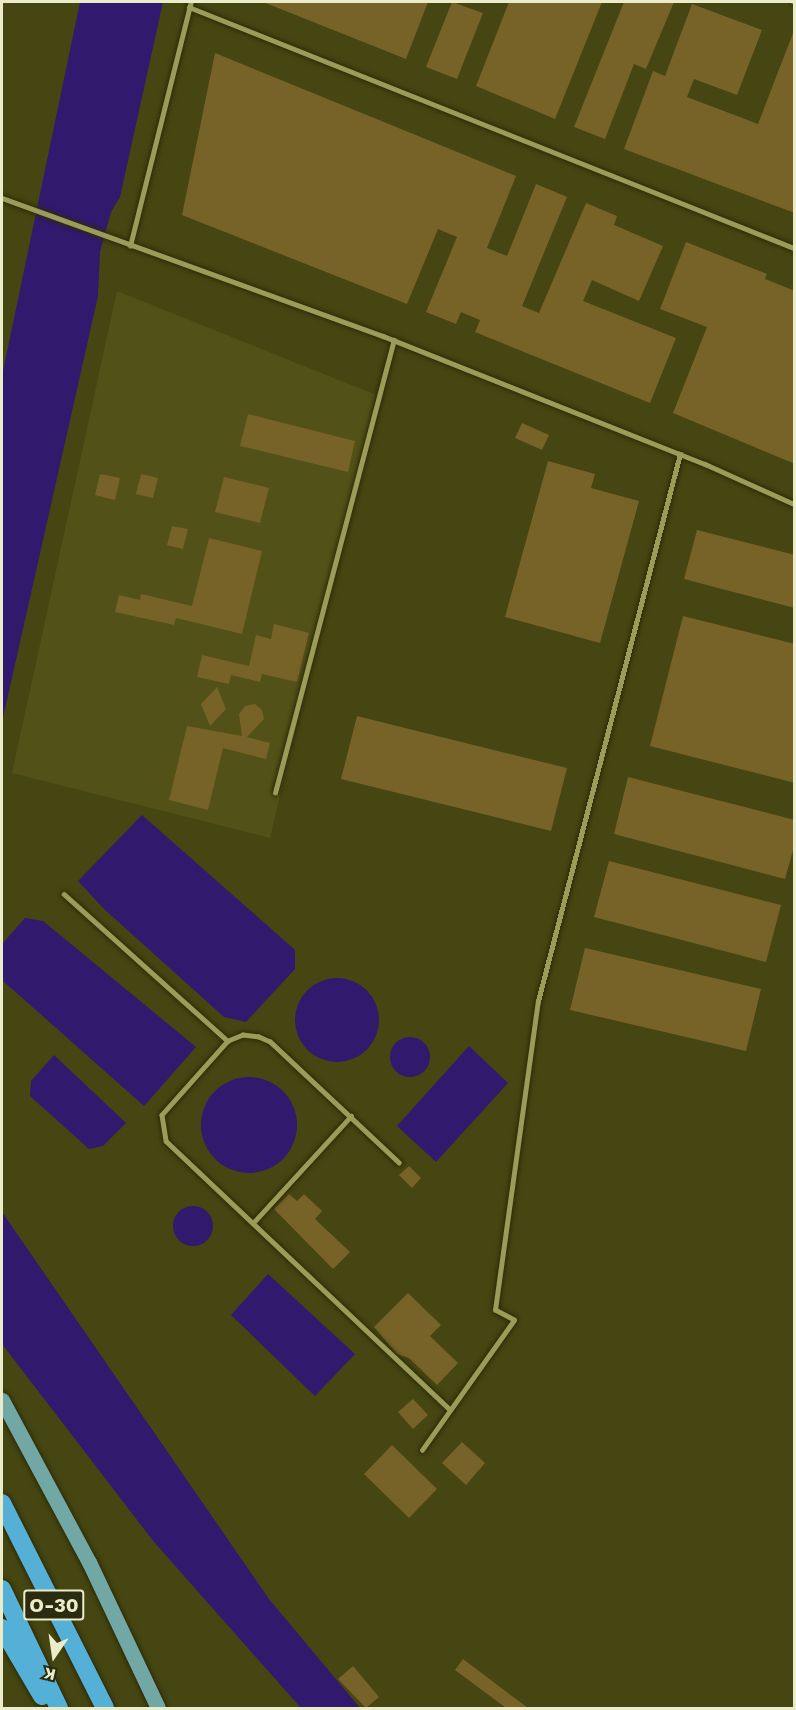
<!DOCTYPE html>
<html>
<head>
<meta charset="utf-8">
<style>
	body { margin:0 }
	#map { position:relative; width:796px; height:1710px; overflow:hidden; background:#464612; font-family:"Work Sans",sans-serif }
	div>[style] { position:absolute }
	.built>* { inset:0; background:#525117 }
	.water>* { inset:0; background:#31196d }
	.round { border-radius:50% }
	.building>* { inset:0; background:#776228 }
	.roads { filter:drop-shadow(0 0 2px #2c2b07) drop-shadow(0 0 2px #2c2b07) }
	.lane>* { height:4.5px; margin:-2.25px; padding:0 2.25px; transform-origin:2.25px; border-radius:2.25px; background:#9b9c5a }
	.primary>* { height:15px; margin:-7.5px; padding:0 7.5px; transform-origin:7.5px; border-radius:7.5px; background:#71a8a5 }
	.highway>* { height:18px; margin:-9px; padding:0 9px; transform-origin:9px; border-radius:9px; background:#55b0d7 }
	span { translate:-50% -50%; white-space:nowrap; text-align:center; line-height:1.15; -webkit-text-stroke:6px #2b2b0f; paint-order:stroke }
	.shield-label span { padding:2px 4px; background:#2b2b0f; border:2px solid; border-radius:4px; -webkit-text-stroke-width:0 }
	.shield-label { font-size:20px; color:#ebecca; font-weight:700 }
	.frame { position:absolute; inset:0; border:3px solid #ebecca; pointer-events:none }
	.north { position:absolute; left:24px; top:1626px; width:60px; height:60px; -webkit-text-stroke:4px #2b2b0f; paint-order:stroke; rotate:193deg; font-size:16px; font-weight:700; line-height:24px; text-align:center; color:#ebecca }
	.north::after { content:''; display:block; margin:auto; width:21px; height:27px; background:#ebecca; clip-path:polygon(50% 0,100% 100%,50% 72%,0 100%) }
</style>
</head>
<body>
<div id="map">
	<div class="built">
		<i style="clip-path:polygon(117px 291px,376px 395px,270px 838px,12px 773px)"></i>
	</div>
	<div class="water">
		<i style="clip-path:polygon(80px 2px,163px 2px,120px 197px,111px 212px,100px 252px,98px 296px,2px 722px,2px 376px)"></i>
		<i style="clip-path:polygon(142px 815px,295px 950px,295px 969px,246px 1022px,224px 1017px,104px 909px,78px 881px)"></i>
		<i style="clip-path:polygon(25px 918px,43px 921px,196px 1047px,144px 1106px,2px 980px,2px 944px)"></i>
		<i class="round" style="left:295px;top:978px;width:84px;height:84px"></i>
		<i class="round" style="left:390px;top:1037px;width:40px;height:40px"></i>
		<i style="clip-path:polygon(469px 1046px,508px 1083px,436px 1162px,397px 1126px)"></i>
		<i style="clip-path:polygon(54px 1055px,126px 1123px,103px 1146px,89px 1149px,30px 1096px,31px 1081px)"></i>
		<i class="round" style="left:201px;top:1077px;width:96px;height:96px"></i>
		<i class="round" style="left:173px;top:1206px;width:40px;height:40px"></i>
		<i style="clip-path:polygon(2px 1212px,269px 1599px,360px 1708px,301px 1708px,154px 1542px,2px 1344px)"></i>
		<i style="clip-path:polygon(268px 1274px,355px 1354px,315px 1396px,231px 1315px)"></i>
	</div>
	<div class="building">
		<i style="clip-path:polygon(263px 2px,428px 2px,406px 59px)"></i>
		<i style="clip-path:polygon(452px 2px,483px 13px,457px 79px,426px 67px)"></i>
		<i style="clip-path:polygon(509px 2px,602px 2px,555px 119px,476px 86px)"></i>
		<i style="clip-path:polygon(624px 2px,674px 2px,646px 69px,634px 64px,605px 139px,574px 127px)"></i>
		<i style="clip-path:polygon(692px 4px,762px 30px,737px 95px,694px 79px,687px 97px,758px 124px,795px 28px,795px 213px,624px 149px,653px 71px,665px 76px)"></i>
		<i style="clip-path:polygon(215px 53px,516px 176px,487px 248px,507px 256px,536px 184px,567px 197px,522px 306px,539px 313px,586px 203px,617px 216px,614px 225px,663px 246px,639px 301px,592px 280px,583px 301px,676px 338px,650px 403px,475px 332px,480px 320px,461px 312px,456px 324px,426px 312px,457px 237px,438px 229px,407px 304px,182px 215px)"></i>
		<i style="clip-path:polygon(686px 242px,767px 274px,765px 279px,795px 291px,795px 464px,673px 413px,707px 327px,660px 309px)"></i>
		<i style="clip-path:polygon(248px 414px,355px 441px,348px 472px,240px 446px)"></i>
		<i style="clip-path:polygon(522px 423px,549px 435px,542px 450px,515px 438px)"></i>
		<i style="clip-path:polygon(548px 461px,595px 474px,591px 488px,639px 501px,600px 643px,505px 617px)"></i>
		<i style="clip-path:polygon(100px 474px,120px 478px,115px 500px,95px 495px)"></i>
		<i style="clip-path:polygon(141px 474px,158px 478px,153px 498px,136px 494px)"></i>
		<i style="clip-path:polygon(224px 477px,269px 488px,260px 523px,215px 512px)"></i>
		<i style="clip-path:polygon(172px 526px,188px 529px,183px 549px,167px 545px)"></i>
		<i style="clip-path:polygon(697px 530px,795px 555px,795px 608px,684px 579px)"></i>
		<i style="clip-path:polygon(209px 538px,262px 551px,242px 634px,176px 618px,174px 625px,115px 612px,119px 595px,140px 600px,141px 594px,192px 606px)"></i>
		<i style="clip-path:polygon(683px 616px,795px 644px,795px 783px,650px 746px)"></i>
		<i style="clip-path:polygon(274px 624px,309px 633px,297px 682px,262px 674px,260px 682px,231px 675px,229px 684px,197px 677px,202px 655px,249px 666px,256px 635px,271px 639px)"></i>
		<i style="clip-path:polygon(217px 687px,226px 709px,210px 726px,201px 704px)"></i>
		<i style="clip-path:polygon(255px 704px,262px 710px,264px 719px,247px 737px,270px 743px,266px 759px,223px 748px,208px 810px,169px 800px,187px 726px,242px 736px,239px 714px,245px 706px)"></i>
		<i style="clip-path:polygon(357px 716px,567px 768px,551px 831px,341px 779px)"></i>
		<i style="clip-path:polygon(628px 777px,795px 820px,795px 843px,785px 879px,614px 834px)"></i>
		<i style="clip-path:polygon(609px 861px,781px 905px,766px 962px,594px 917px)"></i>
		<i style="clip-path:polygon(585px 948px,761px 989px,746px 1051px,570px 1010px)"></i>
		<i style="clip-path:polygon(409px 1166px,421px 1178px,412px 1188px,399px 1175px)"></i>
		<i style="clip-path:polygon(289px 1194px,297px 1201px,304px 1194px,322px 1211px,315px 1219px,350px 1252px,333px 1269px,274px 1209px)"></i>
		<i style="clip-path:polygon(408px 1293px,441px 1325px,430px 1336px,458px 1363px,437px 1385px,409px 1358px,397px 1354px,374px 1327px)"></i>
		<i style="clip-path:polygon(413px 1399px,428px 1415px,413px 1429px,398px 1412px)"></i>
		<i style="clip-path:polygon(462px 1442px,485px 1463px,466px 1485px,442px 1463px)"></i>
		<i style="clip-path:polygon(392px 1445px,437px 1489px,409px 1518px,364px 1474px)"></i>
		<i style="clip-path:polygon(463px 1659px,528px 1708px,506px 1708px,455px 1670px)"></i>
		<i style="clip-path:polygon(353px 1666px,379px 1697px,366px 1708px,338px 1679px)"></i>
	</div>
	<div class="roads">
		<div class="lane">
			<i style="left:793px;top:2px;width:1px"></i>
			<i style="left:189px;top:7px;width:651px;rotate:21.72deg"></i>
			<i style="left:2px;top:198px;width:405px;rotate:19.9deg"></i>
			<i style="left:383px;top:336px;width:347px;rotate:21.7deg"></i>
			<i style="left:705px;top:464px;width:98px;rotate:24.2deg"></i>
			<i style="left:130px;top:246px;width:252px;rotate:-76deg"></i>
			<i style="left:275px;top:793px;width:468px;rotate:-75.3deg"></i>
			<i style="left:64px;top:894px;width:220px;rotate:41.9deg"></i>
			<i style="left:399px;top:1163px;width:177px;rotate:-136.8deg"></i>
			<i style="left:270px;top:1042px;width:12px;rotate:-156deg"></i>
			<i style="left:259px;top:1037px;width:16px;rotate:-173deg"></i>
			<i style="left:243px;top:1035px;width:16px;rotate:158deg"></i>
			<i style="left:228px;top:1041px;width:99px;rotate:131.7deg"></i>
			<i style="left:162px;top:1115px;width:26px;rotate:81deg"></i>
			<i style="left:166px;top:1141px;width:391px;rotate:43.4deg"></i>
			<i style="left:253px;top:1223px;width:145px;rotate:-47.5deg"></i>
			<i style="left:422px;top:1450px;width:159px;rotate:-54.7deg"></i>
			<i style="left:514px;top:1320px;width:21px;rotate:-152deg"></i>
			<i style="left:495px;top:1310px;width:312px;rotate:-82.1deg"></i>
			<i style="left:538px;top:1001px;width:565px;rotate:-75.45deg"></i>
		</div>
		<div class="primary">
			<i style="left:2px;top:1400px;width:184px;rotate:61.8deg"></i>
			<i style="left:89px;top:1562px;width:161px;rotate:64.7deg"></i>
		</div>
		<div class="highway">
			<i style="left:2px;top:1503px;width:229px;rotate:63.3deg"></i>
			<i style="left:2px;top:1589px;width:132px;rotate:64.4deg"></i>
			<i style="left:2px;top:1628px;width:79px;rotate:59.5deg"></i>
		</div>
	</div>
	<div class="shield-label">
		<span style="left:54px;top:1605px">O-30</span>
	</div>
	<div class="frame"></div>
	<div class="north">K</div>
</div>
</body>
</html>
